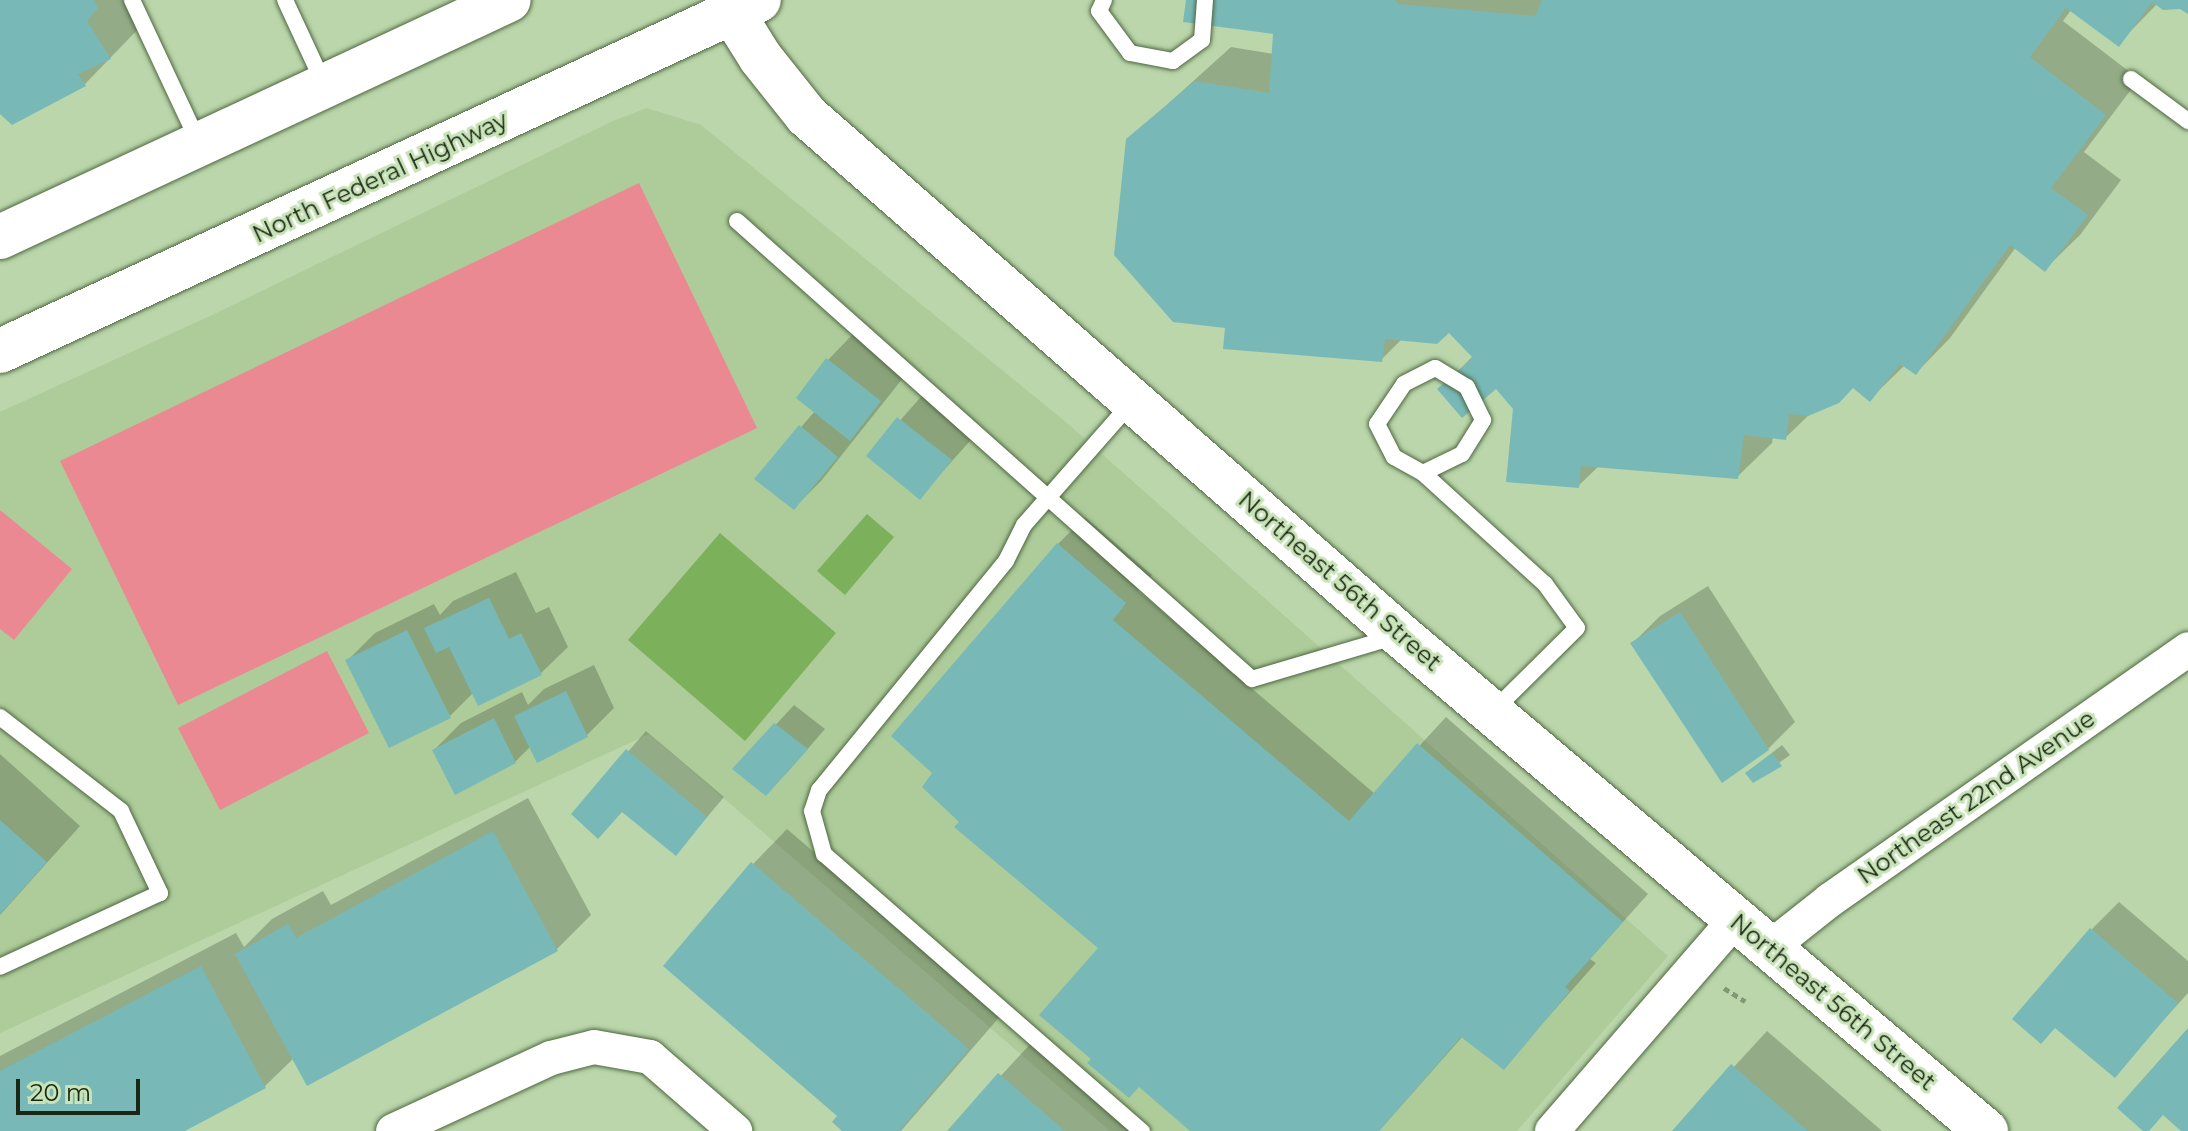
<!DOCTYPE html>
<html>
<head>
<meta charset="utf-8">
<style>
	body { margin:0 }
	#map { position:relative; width:2188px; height:1131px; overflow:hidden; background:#bad6aa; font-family:Montserrat,sans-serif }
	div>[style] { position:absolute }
	.built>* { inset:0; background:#adcc9a }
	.green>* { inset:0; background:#eb8992 }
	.water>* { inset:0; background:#7cb05a }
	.shadow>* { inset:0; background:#0003 }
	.building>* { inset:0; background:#78b9b8 }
	.path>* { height:5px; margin-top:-2.5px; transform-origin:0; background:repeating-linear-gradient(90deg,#819775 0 6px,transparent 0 10px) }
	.roads { filter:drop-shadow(0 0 2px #4f6740) drop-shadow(0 0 2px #4f6740) }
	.lane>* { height:16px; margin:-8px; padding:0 8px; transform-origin:8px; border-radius:8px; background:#fff }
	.street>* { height:34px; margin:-17px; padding:0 17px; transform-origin:17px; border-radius:17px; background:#fff }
	.secondary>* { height:44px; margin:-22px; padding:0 22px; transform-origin:22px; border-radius:22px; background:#fff }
	.primary>* { height:44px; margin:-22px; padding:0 22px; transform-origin:22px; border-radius:22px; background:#fff }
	span { translate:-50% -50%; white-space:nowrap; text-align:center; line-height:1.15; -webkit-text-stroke:6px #c7e3b7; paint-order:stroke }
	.street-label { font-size:24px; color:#1b2615 }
	.scale { position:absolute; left:16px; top:1079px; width:124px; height:36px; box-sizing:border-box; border:4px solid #1b2615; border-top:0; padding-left:10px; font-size:24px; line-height:28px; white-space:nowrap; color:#1b2615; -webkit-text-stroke:6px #c7e3b7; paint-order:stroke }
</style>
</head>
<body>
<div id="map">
	<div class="built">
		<i style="clip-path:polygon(647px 108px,701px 125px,1067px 423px,1668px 956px,1517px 1131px,1110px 1131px,649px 734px,0 1033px,0 412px,210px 316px,613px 121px)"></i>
	</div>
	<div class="green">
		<i style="clip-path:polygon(639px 183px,757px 428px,178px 705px,60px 461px)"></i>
		<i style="clip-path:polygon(0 510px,72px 569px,14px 640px,0 629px)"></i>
		<i style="clip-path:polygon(327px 651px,369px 733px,220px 810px,178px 728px)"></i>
	</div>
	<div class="water">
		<i style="clip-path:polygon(867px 514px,894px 537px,845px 595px,817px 571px)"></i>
		<i style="clip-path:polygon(720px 533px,836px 633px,745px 741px,628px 640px)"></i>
	</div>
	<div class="shadow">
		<i style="clip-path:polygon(0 0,130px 0,144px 23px,85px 84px,12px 122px,0 112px)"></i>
		<i style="clip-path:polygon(1188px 0,2188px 0,2188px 12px,2181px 6px,2158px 3px,2118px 44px,2071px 10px,2063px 21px,2139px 79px,2084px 152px,2121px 180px,2080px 235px,2045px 269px,2016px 247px,1950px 338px,1916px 373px,1905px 365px,1870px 399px,1854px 386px,1810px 414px,1785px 438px,1773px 436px,1772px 443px,1737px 477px,1599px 466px,1578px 486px,1496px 386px,1440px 389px,1473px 356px,1449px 330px,1403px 338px,1381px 360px,1227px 326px,1128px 140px,1231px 47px,1274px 54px,1276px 33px)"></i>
		<i style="clip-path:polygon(855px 332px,907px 373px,821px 481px,794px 508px,757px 478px,815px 411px,828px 360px)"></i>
		<i style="clip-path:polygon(926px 391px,978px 432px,920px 497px,869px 456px)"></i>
		<i style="clip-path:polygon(1085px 517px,1152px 575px,1138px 591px,1375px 794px,1446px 717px,1648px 894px,1590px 959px,1596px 963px,1503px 1068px,1463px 1036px,1379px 1131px,1193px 1131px,1140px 1084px,1094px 1059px,1101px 948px,962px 822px,935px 772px,1058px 544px)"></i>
		<i style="clip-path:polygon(516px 572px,536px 613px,549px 607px,568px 647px,540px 674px,474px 692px,450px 716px,348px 660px,375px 633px,434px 604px,440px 615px,453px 601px)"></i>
		<i style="clip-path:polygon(1708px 586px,1795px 722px,1768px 749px,1633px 643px,1660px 616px)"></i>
		<i style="clip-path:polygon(594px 665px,614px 708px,587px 735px,531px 746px,515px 762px,434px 750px,461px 723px,522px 692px,528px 705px,544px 689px)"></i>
		<i style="clip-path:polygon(794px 705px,825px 729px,785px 775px,735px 769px)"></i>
		<i style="clip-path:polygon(646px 731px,724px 797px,676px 854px,623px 810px,574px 814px)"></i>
		<i style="clip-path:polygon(1782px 745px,1790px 755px,1753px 781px,1747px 773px)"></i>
		<i style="clip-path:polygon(0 754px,80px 826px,0 915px)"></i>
		<i style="clip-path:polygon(528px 798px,591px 915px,557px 949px,294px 1058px,265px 1086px,182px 1131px,0 1131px,0 1056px,236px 933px,244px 947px,272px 919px,323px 891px,331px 905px)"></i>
		<i style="clip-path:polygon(787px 829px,1002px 1014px,901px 1131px,845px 1131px,753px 864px)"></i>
		<i style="clip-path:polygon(2119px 902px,2188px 961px,2188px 993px,2114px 1075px,2092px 929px)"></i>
		<i style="clip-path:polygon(1767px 1031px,1882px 1131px,1675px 1131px)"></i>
		<i style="clip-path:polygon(1034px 1040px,1139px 1131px,950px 1131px)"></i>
	</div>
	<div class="building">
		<i style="clip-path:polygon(0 0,94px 0,98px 8px,87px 21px,111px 59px,78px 74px,86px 86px,12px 125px,0 114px)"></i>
		<i style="clip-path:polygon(1186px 0,1395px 0,1398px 4px,1535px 16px,1542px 0,2188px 0,2188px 14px,2180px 9px,2163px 10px,2152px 2px,2119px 47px,2066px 8px,2030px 57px,2106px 115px,2051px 188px,2088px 215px,2045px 272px,2010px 245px,1916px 375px,1900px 364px,1870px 402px,1853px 388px,1839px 403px,1808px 416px,1789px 414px,1786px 440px,1744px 435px,1738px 479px,1581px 466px,1579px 488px,1506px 482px,1513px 409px,1496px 389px,1462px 418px,1437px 389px,1473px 358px,1449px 333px,1437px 344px,1385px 339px,1382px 362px,1223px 349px,1225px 328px,1173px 322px,1114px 255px,1126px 139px,1195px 81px,1269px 93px,1273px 34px,1183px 22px)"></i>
		<i style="clip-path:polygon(826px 358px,881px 401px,850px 441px,796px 398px)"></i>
		<i style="clip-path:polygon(897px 417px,952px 460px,920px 500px,866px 456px)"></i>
		<i style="clip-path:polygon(799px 425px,838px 457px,794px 510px,754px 479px)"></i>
		<i style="clip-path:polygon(1057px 543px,1126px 603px,1113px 620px,1349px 821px,1417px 743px,1623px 922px,1565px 987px,1570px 991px,1504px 1070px,1461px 1037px,1379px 1131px,1190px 1131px,1139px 1087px,1129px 1098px,1087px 1063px,1091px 1059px,1039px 1015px,1098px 948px,954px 827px,959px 822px,922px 787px,932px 773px,891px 736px)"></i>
		<i style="clip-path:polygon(489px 598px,509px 639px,521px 633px,542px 675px,478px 706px,449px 647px,436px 653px,424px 628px)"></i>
		<i style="clip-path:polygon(1680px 612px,1769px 750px,1722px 783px,1630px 643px)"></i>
		<i style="clip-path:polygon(407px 630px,451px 718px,389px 748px,345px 660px)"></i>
		<i style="clip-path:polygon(566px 691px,588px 737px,537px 763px,514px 716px)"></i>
		<i style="clip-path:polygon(494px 718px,516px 763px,455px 795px,432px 750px)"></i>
		<i style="clip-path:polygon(774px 723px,808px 749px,766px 796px,732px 769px)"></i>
		<i style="clip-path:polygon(626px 749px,707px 817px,676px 856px,622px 812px,598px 839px,571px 814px)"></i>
		<i style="clip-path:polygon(1772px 753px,1782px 766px,1753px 783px,1745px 773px)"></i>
		<i style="clip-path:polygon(0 820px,47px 862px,0 914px)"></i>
		<i style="clip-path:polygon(493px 831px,558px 951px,307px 1086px,235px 954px,288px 924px,296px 938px)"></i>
		<i style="clip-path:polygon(751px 862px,969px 1049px,899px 1131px,842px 1131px,832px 1122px,837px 1116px,663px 966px)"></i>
		<i style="clip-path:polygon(2090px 928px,2178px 1003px,2115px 1078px,2055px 1028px,2041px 1044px,2012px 1019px)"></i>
		<i style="clip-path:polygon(201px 966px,266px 1088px,185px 1131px,0 1131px,0 1071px)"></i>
		<i style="clip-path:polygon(2188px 1028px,2188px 1131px,2181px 1131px,2163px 1115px,2149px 1131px,2143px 1131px,2117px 1108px)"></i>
		<i style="clip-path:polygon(1731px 1064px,1808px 1131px,1672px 1131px)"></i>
		<i style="clip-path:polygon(998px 1073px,1065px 1131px,947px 1131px)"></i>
	</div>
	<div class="path">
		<i style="left:1724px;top:988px;width:25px;rotate:32deg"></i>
	</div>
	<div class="roads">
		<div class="lane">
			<i style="left:132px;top:0;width:158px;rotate:64.9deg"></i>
			<i style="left:285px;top:0;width:93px;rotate:65.1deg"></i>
			<i style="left:1104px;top:0;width:12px;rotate:114deg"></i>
			<i style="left:1099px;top:11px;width:52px;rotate:53.6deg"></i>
			<i style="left:1130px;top:53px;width:44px;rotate:10.5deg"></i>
			<i style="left:1173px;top:61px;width:36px;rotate:-36deg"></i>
			<i style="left:1202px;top:40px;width:40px;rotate:-85.7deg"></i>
			<i style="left:2131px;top:79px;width:71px;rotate:36.4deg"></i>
			<i style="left:737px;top:221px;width:689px;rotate:41.65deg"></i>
			<i style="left:1252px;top:679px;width:148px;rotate:-16.5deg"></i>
			<i style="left:1132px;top:402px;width:164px;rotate:131.3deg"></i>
			<i style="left:1024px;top:525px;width:40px;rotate:116.6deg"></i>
			<i style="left:1006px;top:561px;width:296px;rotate:129.2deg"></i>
			<i style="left:819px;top:790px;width:22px;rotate:108deg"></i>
			<i style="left:812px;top:811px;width:45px;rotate:74.4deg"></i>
			<i style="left:824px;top:854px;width:422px;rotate:41.1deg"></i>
			<i style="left:1423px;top:473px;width:43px;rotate:-26deg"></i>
			<i style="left:1462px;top:454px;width:40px;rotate:-58deg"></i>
			<i style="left:1483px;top:420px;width:37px;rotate:-116deg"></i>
			<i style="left:1467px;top:387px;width:37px;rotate:-149deg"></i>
			<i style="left:1435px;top:368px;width:35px;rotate:153deg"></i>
			<i style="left:1404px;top:384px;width:48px;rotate:124deg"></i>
			<i style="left:1377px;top:424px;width:37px;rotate:63deg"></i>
			<i style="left:1394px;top:457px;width:33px;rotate:29deg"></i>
			<i style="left:1423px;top:473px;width:165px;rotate:42.3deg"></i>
			<i style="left:1545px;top:584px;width:54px;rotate:54deg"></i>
			<i style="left:1577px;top:628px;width:117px;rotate:135.3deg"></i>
			<i style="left:0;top:717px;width:153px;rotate:37.8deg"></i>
			<i style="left:121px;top:811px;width:91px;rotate:64.6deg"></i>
			<i style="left:160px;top:893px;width:176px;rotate:155.2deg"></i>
		</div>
		<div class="street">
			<i style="left:1768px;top:949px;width:79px;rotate:-38.3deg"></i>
			<i style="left:1830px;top:900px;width:437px;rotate:-35deg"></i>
			<i style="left:393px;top:1131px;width:174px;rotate:-24.8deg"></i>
			<i style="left:551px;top:1058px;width:44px;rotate:-14.3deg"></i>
			<i style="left:594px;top:1047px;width:57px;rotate:10.1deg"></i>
			<i style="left:650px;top:1057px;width:113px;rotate:41deg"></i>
			<i style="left:1552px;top:1131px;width:279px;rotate:-49.1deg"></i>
		</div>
		<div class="secondary">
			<i style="left:729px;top:0;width:12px;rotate:76deg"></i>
			<i style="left:732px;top:12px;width:53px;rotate:58.1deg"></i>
			<i style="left:760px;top:57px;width:75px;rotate:51.5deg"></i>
			<i style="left:807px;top:116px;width:788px;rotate:41.19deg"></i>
			<i style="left:1400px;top:635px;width:768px;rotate:40.25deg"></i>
		</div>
		<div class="primary">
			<i style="left:0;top:237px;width:561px;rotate:-24.97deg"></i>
			<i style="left:0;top:351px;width:836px;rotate:-24.82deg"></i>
		</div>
	</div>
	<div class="street-label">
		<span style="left:380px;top:177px;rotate:-25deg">North Federal Highway</span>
		<span style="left:1340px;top:581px;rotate:41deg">Northeast 56th Street</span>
		<span style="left:1976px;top:797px;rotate:-35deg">Northeast 22nd Avenue</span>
		<span style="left:1833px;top:1002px;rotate:40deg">Northeast 56th Street</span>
	</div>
	<div class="scale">20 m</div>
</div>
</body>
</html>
